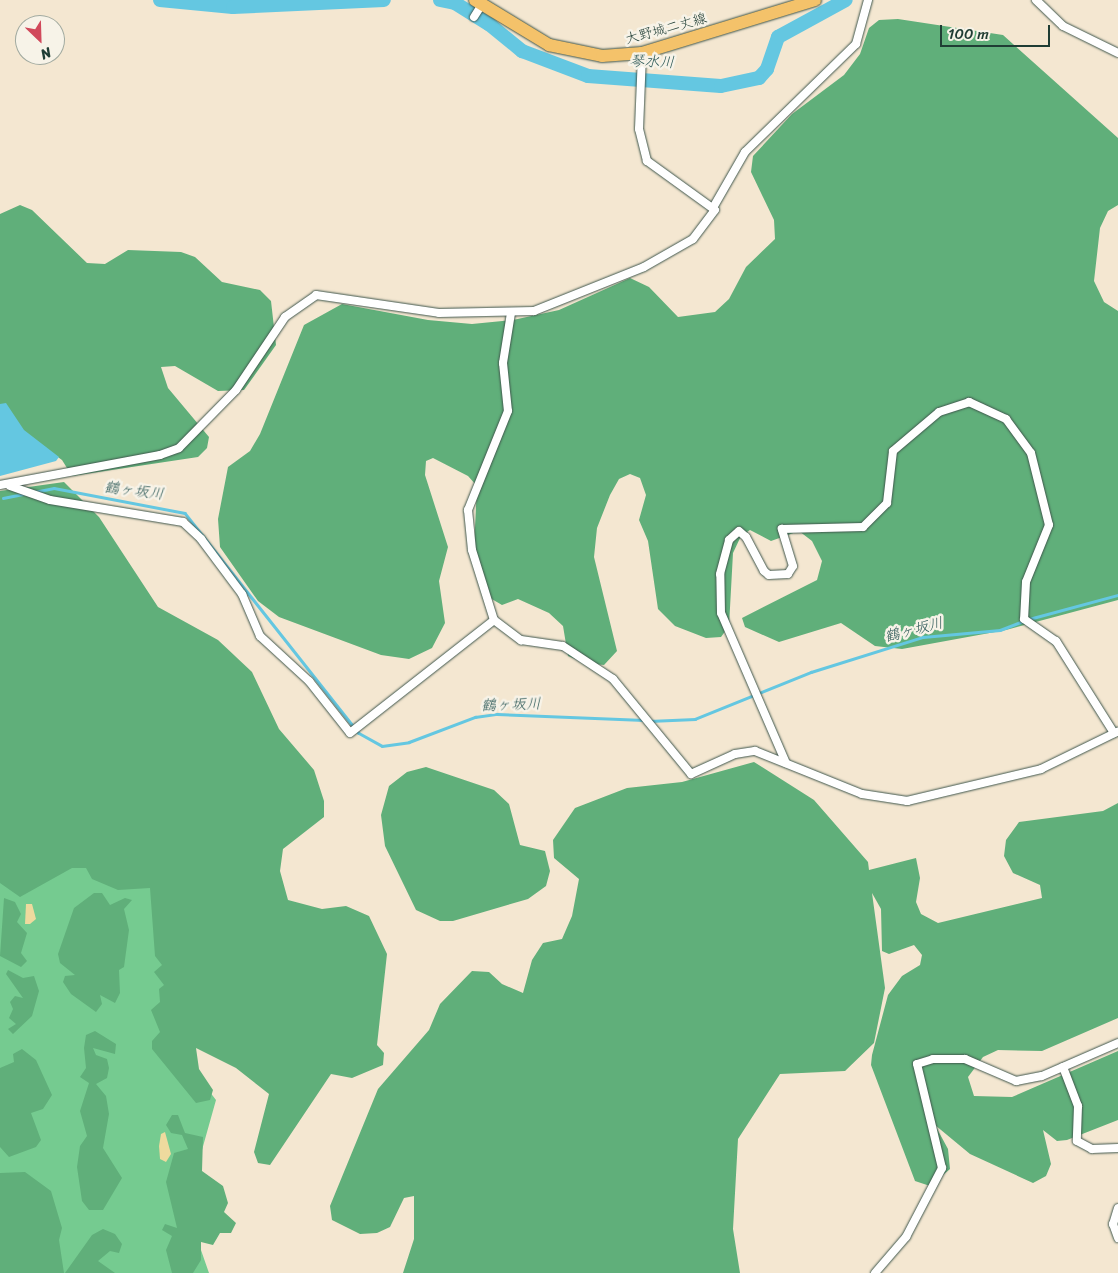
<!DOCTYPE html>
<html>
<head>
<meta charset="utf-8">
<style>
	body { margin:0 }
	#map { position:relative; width:1118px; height:1273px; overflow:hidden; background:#f4e7d1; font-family:Sriracha,"Klee One",sans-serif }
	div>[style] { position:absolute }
	.green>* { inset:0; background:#75cb90 }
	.forest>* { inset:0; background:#60af7a }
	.sand>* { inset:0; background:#eeda9e }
	.water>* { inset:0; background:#64c7e1 }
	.stream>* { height:2.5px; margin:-1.25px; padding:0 1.25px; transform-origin:1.25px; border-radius:1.25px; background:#64c7e1 }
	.river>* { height:14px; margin:-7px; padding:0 7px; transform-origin:7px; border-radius:7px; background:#64c7e1 }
	.roads { filter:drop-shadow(0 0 1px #3f564c) drop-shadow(0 0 1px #3f564c) }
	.minor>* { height:8px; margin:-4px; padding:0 4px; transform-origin:4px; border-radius:4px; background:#fff }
	.primary>* { height:12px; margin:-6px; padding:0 6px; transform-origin:6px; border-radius:6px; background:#f4c26a }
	span { translate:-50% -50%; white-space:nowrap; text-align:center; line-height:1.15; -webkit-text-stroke:5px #f7f3e8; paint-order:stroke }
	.street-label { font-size:14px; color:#1f3d34 }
	.water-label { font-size:15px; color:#2d5957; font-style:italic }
	.north { position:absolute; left:15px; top:15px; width:50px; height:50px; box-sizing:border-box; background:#f7f3e8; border:1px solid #a1aaa0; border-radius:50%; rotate:156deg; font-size:14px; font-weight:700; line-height:20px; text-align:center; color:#1f3d34 }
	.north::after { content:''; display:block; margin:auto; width:18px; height:22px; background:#d1495b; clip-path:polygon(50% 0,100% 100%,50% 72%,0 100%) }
	.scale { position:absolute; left:940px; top:25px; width:110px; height:22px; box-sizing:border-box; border:2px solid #1f3d34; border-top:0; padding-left:6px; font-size:15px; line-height:18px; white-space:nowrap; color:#1f3d34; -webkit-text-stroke:4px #f7f3e8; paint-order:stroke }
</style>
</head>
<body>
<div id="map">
	<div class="green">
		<i style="clip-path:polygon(0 746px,174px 899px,186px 1061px,216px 1100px,186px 1207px,209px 1273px,0 1273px)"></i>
	</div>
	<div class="forest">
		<i style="clip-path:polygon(898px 19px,1003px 35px,1118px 138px,1118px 205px,1108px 211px,1100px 228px,1094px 281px,1104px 302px,1118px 311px,1118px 600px,1006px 630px,902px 649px,875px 646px,841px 623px,779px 642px,745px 627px,742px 618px,817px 580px,822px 561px,812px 541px,799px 531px,771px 541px,750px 530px,741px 536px,733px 553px,729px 626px,721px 637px,706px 638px,675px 626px,658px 609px,648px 541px,639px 520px,646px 495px,640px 478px,630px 474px,619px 479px,610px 495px,597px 528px,594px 557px,617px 651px,604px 665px,585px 663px,568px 656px,563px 626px,549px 613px,518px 599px,502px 605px,490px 598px,474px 549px,477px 486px,468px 476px,433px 458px,426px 461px,425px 475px,448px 547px,439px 581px,445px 623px,432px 648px,409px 659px,381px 655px,279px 617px,258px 601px,220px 547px,218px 519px,228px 467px,250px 451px,260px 434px,304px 325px,342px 304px,428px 320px,472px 324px,513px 320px,559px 310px,630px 278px,649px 287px,678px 317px,715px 312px,729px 299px,746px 267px,775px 239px,774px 220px,751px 172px,753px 156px,792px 114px,844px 75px,860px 54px,869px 28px,879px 20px)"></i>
		<i style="clip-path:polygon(20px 205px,32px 210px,87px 263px,105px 264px,128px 250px,181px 252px,195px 257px,222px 282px,260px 290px,271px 301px,276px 345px,244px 390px,218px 391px,175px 366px,161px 367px,168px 388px,209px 437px,207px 448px,198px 457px,72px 476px,62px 460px,23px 432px,0 407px,0 214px)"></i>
		<i style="clip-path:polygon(64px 482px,99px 517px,158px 607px,218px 640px,252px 672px,279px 729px,314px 770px,324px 801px,324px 817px,283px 849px,280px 871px,288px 900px,322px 909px,346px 906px,369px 916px,387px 954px,377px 1045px,384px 1053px,383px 1065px,352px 1078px,331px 1074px,270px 1165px,258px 1163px,254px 1152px,269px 1094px,236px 1068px,196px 1048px,199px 1069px,213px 1090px,210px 1100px,196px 1103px,152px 1049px,152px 1041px,160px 1032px,151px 1010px,160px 1002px,159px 989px,164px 985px,154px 972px,162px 965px,155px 956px,150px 888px,118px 890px,92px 879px,86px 868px,72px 868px,20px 897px,0 883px,0 491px)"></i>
		<i style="clip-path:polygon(754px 762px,814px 800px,868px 862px,869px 870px,916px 858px,920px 878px,916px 902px,921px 914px,938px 923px,1042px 898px,1040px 885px,1013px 873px,1004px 856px,1006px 840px,1019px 822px,1103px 811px,1118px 803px,1118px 1018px,1042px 1051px,998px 1050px,983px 1057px,968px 1077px,974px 1096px,1012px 1097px,1118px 1051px,1118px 1120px,1067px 1140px,1057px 1141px,1043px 1130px,1051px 1164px,1046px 1176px,1033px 1183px,970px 1154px,935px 1125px,948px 1149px,950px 1169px,930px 1186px,915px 1181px,871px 1065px,872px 1055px,888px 995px,902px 976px,920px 965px,922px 955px,914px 945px,889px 954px,882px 951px,881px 909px,872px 893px,885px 988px,874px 1043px,845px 1071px,780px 1074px,738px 1139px,733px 1229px,740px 1273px,403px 1273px,414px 1239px,414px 1196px,404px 1198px,390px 1227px,377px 1233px,360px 1234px,332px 1220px,330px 1206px,378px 1089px,429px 1030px,440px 1004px,472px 971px,489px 972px,502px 984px,523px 993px,532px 960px,543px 943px,562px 939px,572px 916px,579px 879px,554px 858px,553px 840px,575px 808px,627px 788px,682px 782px)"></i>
		<i style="clip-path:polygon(426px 767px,494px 790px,509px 804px,520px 845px,545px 851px,550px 871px,546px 886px,528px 899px,453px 921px,440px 921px,416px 910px,385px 846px,381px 815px,389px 786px,407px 772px)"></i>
		<i style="clip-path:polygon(94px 893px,102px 893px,110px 905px,125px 898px,132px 900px,124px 909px,129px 930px,124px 967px,119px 970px,120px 993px,115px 1003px,100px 995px,102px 1004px,96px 1012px,71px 994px,63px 982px,65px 976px,75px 975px,60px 963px,58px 954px,74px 908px)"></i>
		<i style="clip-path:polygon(4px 898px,15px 902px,21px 914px,17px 922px,27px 933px,21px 953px,27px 961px,21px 967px,0 956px)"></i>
		<i style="clip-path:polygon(8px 970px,23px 978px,34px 976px,39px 991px,32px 1016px,13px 1034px,8px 1029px,16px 1024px,9px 1018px,13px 1009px,10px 1002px,15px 996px,23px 998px,6px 974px)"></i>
		<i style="clip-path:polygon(95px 1031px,116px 1044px,115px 1054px,93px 1048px,96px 1055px,107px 1059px,109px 1068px,107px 1078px,96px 1084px,106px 1096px,109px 1114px,103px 1148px,122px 1178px,103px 1210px,89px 1210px,82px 1201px,77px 1167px,80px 1146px,87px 1136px,80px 1111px,89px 1083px,80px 1077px,86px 1068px,84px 1048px,86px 1035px)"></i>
		<i style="clip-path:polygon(22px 1049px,36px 1060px,52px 1095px,43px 1109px,31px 1113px,41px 1140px,36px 1147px,9px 1157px,0 1147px,0 1068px,14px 1062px,13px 1054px)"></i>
		<i style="clip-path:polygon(172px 1115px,178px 1115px,185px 1133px,203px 1137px,202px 1171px,223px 1186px,228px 1203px,224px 1212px,236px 1223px,231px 1233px,220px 1233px,213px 1245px,201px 1242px,201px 1260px,193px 1273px,172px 1273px,166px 1250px,172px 1236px,162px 1230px,165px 1224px,177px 1228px,166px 1182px,174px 1153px,188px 1149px,182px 1135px,171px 1133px,166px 1125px)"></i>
		<i style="clip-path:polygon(25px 1172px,51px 1191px,62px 1228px,59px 1240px,64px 1273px,0 1273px,0 1173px)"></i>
		<i style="clip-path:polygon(103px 1229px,115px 1234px,122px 1244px,119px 1253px,110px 1251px,98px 1261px,115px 1273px,65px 1273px,92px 1235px)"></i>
	</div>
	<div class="sand">
		<i style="clip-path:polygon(26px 904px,32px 904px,36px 919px,30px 924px,25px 924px)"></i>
		<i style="clip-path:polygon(165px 1132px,171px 1154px,166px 1162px,160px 1159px,159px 1146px,161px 1134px)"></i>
	</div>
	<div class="water">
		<i style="clip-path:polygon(6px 403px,24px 430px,59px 457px,56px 461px,0 476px,0 404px)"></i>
	</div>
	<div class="stream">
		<i style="left:34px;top:492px;width:20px;rotate:-11deg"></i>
		<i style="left:54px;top:488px;width:133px;rotate:10.8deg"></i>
		<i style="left:185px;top:513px;width:280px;rotate:51.7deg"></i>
		<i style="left:359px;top:733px;width:26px;rotate:29deg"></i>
		<i style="left:382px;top:746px;width:27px;rotate:-8deg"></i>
		<i style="left:409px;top:742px;width:71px;rotate:-20.7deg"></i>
		<i style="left:475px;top:717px;width:22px;rotate:-8deg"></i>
		<i style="left:497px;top:714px;width:147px;rotate:2.3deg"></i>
		<i style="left:3px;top:498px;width:20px;rotate:-11deg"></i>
		<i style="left:1029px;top:619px;width:92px;rotate:-15.1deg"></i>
		<i style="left:649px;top:721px;width:46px;rotate:-2.5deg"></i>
		<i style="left:695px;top:719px;width:125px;rotate:-22.1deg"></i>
		<i style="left:811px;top:672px;width:117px;rotate:-17.4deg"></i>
		<i style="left:923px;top:637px;width:77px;rotate:-5.2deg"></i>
		<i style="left:1000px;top:630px;width:26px;rotate:-21deg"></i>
	</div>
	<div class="river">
		<i style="left:160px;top:0;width:73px;rotate:5.5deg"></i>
		<i style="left:233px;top:7px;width:151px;rotate:-2.7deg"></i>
		<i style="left:440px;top:0;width:15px;rotate:11deg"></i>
		<i style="left:455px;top:3px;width:40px;rotate:32deg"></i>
		<i style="left:489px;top:24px;width:43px;rotate:39.3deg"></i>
		<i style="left:522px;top:51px;width:71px;rotate:20.7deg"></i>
		<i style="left:588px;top:76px;width:133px;rotate:4.3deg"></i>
		<i style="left:721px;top:86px;width:39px;rotate:-12deg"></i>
		<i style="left:759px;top:78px;width:12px;rotate:-48deg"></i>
		<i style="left:767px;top:69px;width:34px;rotate:-71deg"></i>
		<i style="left:778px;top:37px;width:77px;rotate:-28.6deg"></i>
	</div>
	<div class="roads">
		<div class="minor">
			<i style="left:1036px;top:0;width:37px;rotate:44deg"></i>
			<i style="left:1063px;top:26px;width:61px;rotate:26.1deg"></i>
			<i style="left:474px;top:17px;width:15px;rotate:-58deg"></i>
			<i style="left:714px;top:206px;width:62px;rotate:-60.1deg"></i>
			<i style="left:745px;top:152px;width:155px;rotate:-44.2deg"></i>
			<i style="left:856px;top:44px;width:46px;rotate:-74.7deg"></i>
			<i style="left:511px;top:313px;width:51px;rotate:99.1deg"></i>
			<i style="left:503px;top:363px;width:48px;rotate:84.1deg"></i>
			<i style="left:508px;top:411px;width:107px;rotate:112deg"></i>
			<i style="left:468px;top:510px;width:40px;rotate:84.3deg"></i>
			<i style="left:472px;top:550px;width:73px;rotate:72.6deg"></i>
			<i style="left:494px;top:620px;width:34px;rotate:37deg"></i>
			<i style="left:521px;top:640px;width:42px;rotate:8.1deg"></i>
			<i style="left:563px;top:646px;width:60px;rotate:33.4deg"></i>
			<i style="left:613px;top:679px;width:123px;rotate:50.6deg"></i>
			<i style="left:691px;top:774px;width:48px;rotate:-24.4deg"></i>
			<i style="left:735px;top:754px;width:20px;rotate:-9deg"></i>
			<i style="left:755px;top:751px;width:115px;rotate:21.9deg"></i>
			<i style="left:862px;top:794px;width:46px;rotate:8.8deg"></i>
			<i style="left:907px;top:801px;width:138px;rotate:-13.4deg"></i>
			<i style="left:1041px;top:769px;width:85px;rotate:-26deg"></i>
			<i style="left:0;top:485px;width:163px;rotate:-10.6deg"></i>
			<i style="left:160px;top:455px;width:20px;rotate:-20deg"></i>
			<i style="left:179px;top:448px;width:81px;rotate:-45.5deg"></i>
			<i style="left:236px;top:390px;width:88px;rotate:-56.1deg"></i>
			<i style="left:285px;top:317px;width:38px;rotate:-35deg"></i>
			<i style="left:316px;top:295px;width:124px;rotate:8.3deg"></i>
			<i style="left:439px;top:313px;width:95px;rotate:-1.2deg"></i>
			<i style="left:534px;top:311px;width:118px;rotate:-21.8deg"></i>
			<i style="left:644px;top:267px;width:56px;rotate:-29.7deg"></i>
			<i style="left:693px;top:239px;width:36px;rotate:-53deg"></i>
			<i style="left:715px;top:210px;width:84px;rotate:-144.2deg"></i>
			<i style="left:647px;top:161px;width:33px;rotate:-104deg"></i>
			<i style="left:639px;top:129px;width:76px;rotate:-87.7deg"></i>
			<i style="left:10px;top:486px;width:42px;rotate:19.3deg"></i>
			<i style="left:50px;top:500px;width:135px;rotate:9.4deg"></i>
			<i style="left:183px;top:522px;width:25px;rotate:43deg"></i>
			<i style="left:201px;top:539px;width:69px;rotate:53.3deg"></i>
			<i style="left:242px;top:594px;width:46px;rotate:66.8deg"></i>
			<i style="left:260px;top:636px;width:67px;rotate:42.6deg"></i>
			<i style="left:309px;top:681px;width:66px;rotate:51.7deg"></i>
			<i style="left:350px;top:733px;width:183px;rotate:-38.1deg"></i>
			<i style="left:786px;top:763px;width:163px;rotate:-113.4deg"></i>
			<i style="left:721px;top:613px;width:39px;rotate:-91deg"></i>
			<i style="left:720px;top:574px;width:35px;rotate:-75deg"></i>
			<i style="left:729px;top:540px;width:13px;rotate:-42deg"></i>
			<i style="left:739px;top:531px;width:9px;rotate:41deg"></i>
			<i style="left:746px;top:537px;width:38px;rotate:62deg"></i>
			<i style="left:764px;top:571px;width:6px;rotate:39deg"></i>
			<i style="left:769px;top:575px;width:19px;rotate:-3deg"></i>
			<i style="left:788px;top:574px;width:9px;rotate:-58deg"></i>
			<i style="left:793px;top:566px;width:39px;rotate:-107deg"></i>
			<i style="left:782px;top:529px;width:81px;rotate:-1.4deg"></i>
			<i style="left:863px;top:527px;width:34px;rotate:-45deg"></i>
			<i style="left:887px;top:503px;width:52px;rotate:-83.4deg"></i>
			<i style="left:893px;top:451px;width:60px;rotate:-40.3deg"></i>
			<i style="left:939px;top:412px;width:32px;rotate:-18deg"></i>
			<i style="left:969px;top:402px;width:41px;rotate:24.7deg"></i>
			<i style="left:1006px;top:419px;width:42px;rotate:53.7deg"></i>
			<i style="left:1031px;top:453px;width:74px;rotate:76deg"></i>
			<i style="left:1049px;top:525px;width:61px;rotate:112deg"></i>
			<i style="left:1026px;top:582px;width:37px;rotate:93deg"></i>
			<i style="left:1024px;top:619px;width:39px;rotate:35deg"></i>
			<i style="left:1056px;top:641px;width:109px;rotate:57.8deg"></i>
			<i style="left:1063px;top:1067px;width:42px;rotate:69deg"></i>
			<i style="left:1078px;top:1106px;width:35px;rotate:92deg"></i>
			<i style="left:1077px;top:1141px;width:17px;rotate:28deg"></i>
			<i style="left:1092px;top:1149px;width:26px;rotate:-2deg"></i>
			<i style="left:1118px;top:1208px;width:17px;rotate:107deg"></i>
			<i style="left:1113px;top:1224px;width:15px;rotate:70deg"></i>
			<i style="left:875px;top:1273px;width:48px;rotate:-49.3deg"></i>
			<i style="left:906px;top:1237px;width:78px;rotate:-62.4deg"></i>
			<i style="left:942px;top:1168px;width:107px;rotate:-103.5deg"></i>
			<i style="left:917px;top:1064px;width:17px;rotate:-17deg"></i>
			<i style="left:933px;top:1059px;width:32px"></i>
			<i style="left:965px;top:1059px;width:56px;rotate:23.3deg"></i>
			<i style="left:1016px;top:1081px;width:26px;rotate:-11deg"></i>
			<i style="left:1042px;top:1076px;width:83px;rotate:-23.5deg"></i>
		</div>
		<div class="primary">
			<i style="left:475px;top:0;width:87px;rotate:31.3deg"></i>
			<i style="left:549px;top:45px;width:54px;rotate:11.7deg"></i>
			<i style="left:602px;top:56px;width:40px;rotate:-4.3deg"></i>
			<i style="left:642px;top:53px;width:181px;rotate:-17deg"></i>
		</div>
	</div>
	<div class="street-label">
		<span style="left:666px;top:29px;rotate:-15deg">大野城二丈線</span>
	</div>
	<div class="water-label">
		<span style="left:652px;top:62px;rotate:2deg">琴水川</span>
		<span style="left:134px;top:491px;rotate:7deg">鶴ヶ坂川</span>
		<span style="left:914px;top:630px;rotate:-14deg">鶴ヶ坂川</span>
		<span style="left:511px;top:705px;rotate:-2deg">鶴ヶ坂川</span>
	</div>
	<div class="north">N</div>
	<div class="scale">100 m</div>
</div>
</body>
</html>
